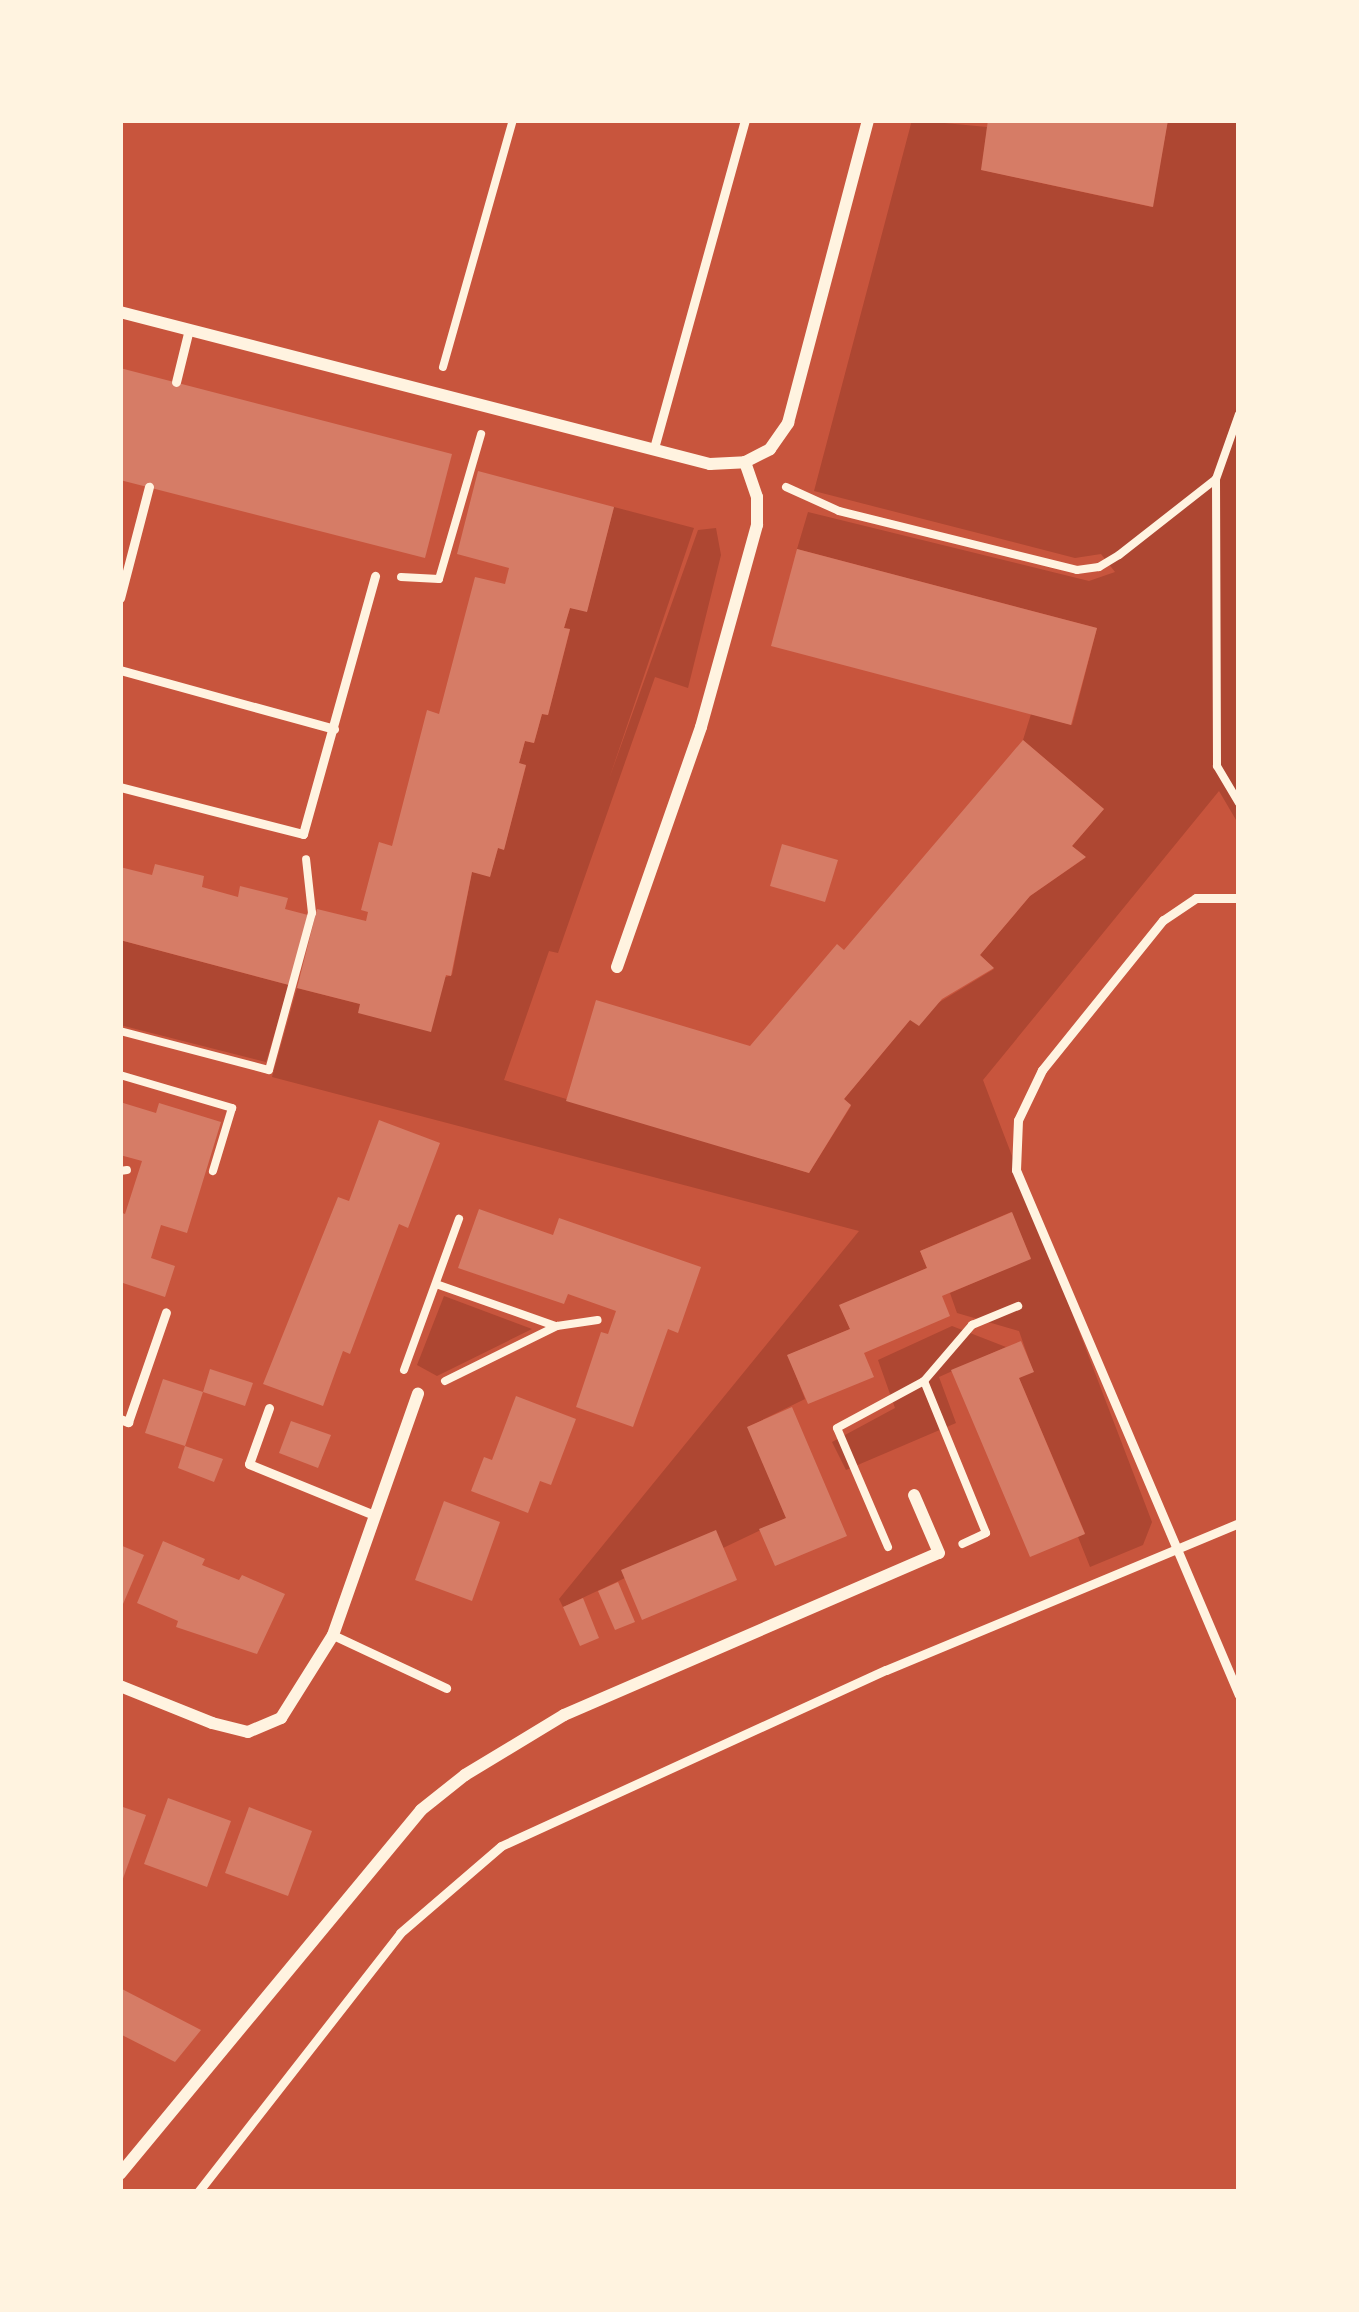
<!DOCTYPE html>
<html>
<head>
<meta charset="utf-8">
<style>
	body { margin:0 }
	#map { position:relative; width:1359px; height:2312px; overflow:hidden; background:#c8553d; font-family:Inter,sans-serif }
	div>[style] { position:absolute }
	.green>* { inset:0; background:#ae4732 }
	.building>* { inset:0; background:#d67c66 }
	.path>* { height:8px; margin:-4px; padding:0 4px; transform-origin:4px; border-radius:4px; background:#fff3e0 }
	.service>* { height:9px; margin:-4.5px; padding:0 4.5px; transform-origin:4.5px; border-radius:4.5px; background:#fff3e0 }
	.minor>* { height:12px; margin:-6px; padding:0 6px; transform-origin:6px; border-radius:6px; background:#fff3e0 }
	span { translate:-50% -50%; white-space:nowrap; text-align:center; line-height:1.15; -webkit-text-stroke:12px #fff3e0; paint-order:stroke }
	.frame { position:absolute; inset:0; border:123px solid #fff3e0; pointer-events:none }
</style>
</head>
<body>
<div id="map">
	<div class="green">
		<i style="clip-path:polygon(912px 120px,987px 127px,982px 170px,1152px 207px,1168px 120px,1239px 120px,1239px 825px,1219px 791px,983px 1080px,1152px 1522px,1143px 1545px,1090px 1567px,1078px 1537px,1085px 1533px,1019px 1378px,1033px 1371px,1019px 1331px,957px 1313px,950px 1293px,1031px 1258px,1011px 1212px,920px 1251px,927px 1268px,840px 1306px,850px 1329px,788px 1355px,805px 1399px,748px 1427px,786px 1518px,723px 1548px,625px 1578px,563px 1607px,559px 1599px,859px 1231px,272px 1077px,297px 988px,360px 1004px,452px 975px,472px 872px,490px 876px,498px 848px,504px 849px,526px 766px,519px 763px,525px 741px,534px 743px,542px 714px,548px 715px,570px 630px,564px 628px,570px 608px,587px 611px,614px 507px,694px 528px,609px 779px,698px 530px,716px 528px,721px 555px,688px 688px,655px 677px,558px 953px,549px 951px,504px 1080px,809px 1173px,851px 1106px,844px 1099px,910px 1020px,994px 969px,980px 955px,1030px 896px,1085px 858px,1072px 846px,1104px 809px,1023px 740px,1031px 714px,1072px 725px,1097px 628px,797px 549px,808px 512px,1089px 581px,1115px 572px,1101px 554px,1075px 558px,814px 491px)"></i>
		<i style="clip-path:polygon(120px 940px,289px 985px,266px 1062px,120px 1025px)"></i>
		<i style="clip-path:polygon(444px 1296px,532px 1329px,437px 1376px,417px 1365px)"></i>
		<i style="clip-path:polygon(952px 1326px,1006px 1347px,939px 1377px,956px 1423px,846px 1470px,832px 1442px,895px 1408px,878px 1360px)"></i>
	</div>
	<div class="building">
		<i style="clip-path:polygon(988px 120px,1168px 120px,1153px 207px,981px 170px)"></i>
		<i style="clip-path:polygon(120px 368px,452px 454px,425px 558px,120px 480px)"></i>
		<i style="clip-path:polygon(478px 471px,614px 507px,587px 612px,570px 608px,564px 628px,570px 629px,548px 715px,542px 714px,534px 743px,525px 741px,519px 763px,526px 765px,504px 850px,498px 848px,490px 877px,472px 872px,451px 976px,446px 975px,431px 1032px,358px 1013px,360px 1004px,297px 988px,317px 909px,366px 921px,368px 912px,361px 910px,379px 842px,392px 846px,427px 710px,439px 714px,475px 577px,505px 584px,509px 568px,457px 554px)"></i>
		<i style="clip-path:polygon(797px 549px,1097px 628px,1071px 725px,771px 646px)"></i>
		<i style="clip-path:polygon(1023px 740px,1104px 809px,1072px 846px,1086px 857px,1030px 896px,980px 955px,994px 968px,942px 999px,919px 1026px,910px 1020px,844px 1099px,851px 1105px,809px 1173px,566px 1101px,596px 1000px,750px 1046px,837px 944px,844px 950px)"></i>
		<i style="clip-path:polygon(782px 844px,838px 860px,825px 902px,770px 886px)"></i>
		<i style="clip-path:polygon(155px 864px,204px 876px,202px 887px,238px 897px,240px 886px,288px 898px,285px 909px,308px 915px,289px 985px,120px 940px,120px 867px,152px 875px)"></i>
		<i style="clip-path:polygon(120px 1102px,156px 1113px,159px 1103px,221px 1122px,187px 1233px,161px 1225px,151px 1258px,175px 1266px,165px 1297px,120px 1282px,120px 1212px,125px 1214px,142px 1161px,120px 1155px)"></i>
		<i style="clip-path:polygon(379px 1120px,440px 1143px,408px 1228px,399px 1224px,350px 1354px,343px 1351px,323px 1406px,263px 1384px,338px 1197px,349px 1201px)"></i>
		<i style="clip-path:polygon(479px 1209px,553px 1235px,559px 1218px,701px 1267px,678px 1333px,668px 1329px,633px 1427px,576px 1407px,601px 1332px,608px 1334px,616px 1311px,568px 1294px,564px 1304px,458px 1268px)"></i>
		<i style="clip-path:polygon(1012px 1212px,1031px 1259px,942px 1296px,950px 1316px,864px 1353px,874px 1377px,808px 1404px,787px 1355px,850px 1329px,839px 1305px,927px 1268px,920px 1251px)"></i>
		<i style="clip-path:polygon(1021px 1341px,1034px 1372px,1019px 1378px,1085px 1534px,1030px 1557px,951px 1370px)"></i>
		<i style="clip-path:polygon(210px 1369px,253px 1383px,245px 1406px,203px 1392px)"></i>
		<i style="clip-path:polygon(163px 1379px,203px 1392px,185px 1446px,145px 1433px)"></i>
		<i style="clip-path:polygon(516px 1396px,576px 1419px,551px 1485px,540px 1481px,528px 1513px,471px 1491px,484px 1457px,492px 1460px)"></i>
		<i style="clip-path:polygon(792px 1407px,847px 1536px,775px 1566px,759px 1529px,786px 1518px,747px 1427px)"></i>
		<i style="clip-path:polygon(291px 1421px,331px 1435px,318px 1468px,279px 1453px)"></i>
		<i style="clip-path:polygon(185px 1446px,223px 1459px,214px 1482px,178px 1468px)"></i>
		<i style="clip-path:polygon(444px 1501px,500px 1522px,472px 1601px,415px 1580px)"></i>
		<i style="clip-path:polygon(716px 1530px,737px 1580px,642px 1620px,621px 1570px)"></i>
		<i style="clip-path:polygon(163px 1541px,205px 1559px,202px 1565px,239px 1580px,242px 1575px,285px 1594px,257px 1654px,176px 1627px,178px 1621px,137px 1603px)"></i>
		<i style="clip-path:polygon(120px 1545px,144px 1555px,120px 1611px)"></i>
		<i style="clip-path:polygon(618px 1582px,635px 1622px,615px 1630px,598px 1591px)"></i>
		<i style="clip-path:polygon(583px 1598px,599px 1638px,580px 1646px,563px 1607px)"></i>
		<i style="clip-path:polygon(168px 1798px,231px 1821px,207px 1887px,144px 1864px)"></i>
		<i style="clip-path:polygon(120px 1806px,146px 1815px,121px 1884px,120px 1884px)"></i>
		<i style="clip-path:polygon(249px 1807px,312px 1831px,288px 1896px,225px 1873px)"></i>
		<i style="clip-path:polygon(120px 1988px,201px 2030px,175px 2062px,120px 2034px)"></i>
	</div>
	<div class="path">
		<i style="left:443px;top:367px;width:257px;rotate:-74.2deg"></i>
		<i style="left:1239px;top:414px;width:69px;rotate:109.5deg"></i>
		<i style="left:1216px;top:479px;width:287px;rotate:89.8deg"></i>
		<i style="left:1217px;top:766px;width:43px;rotate:59.3deg"></i>
		<i style="left:786px;top:487px;width:58px;rotate:24.4deg"></i>
		<i style="left:839px;top:511px;width:245px;rotate:13.9deg"></i>
		<i style="left:1077px;top:570px;width:22px;rotate:-8deg"></i>
		<i style="left:1099px;top:567px;width:23px;rotate:-31deg"></i>
		<i style="left:1119px;top:555px;width:123px;rotate:-38.1deg"></i>
		<i style="left:401px;top:577px;width:38px;rotate:3deg"></i>
		<i style="left:439px;top:579px;width:151px;rotate:-73.8deg"></i>
		<i style="left:120px;top:1031px;width:154px;rotate:14.7deg"></i>
		<i style="left:269px;top:1070px;width:163px;rotate:-74.7deg"></i>
		<i style="left:312px;top:913px;width:54px;rotate:-96.3deg"></i>
		<i style="left:120px;top:1075px;width:117px;rotate:16.4deg"></i>
		<i style="left:232px;top:1108px;width:66px;rotate:106.8deg"></i>
		<i style="left:120px;top:1171px;width:7px;rotate:-8deg"></i>
		<i style="left:436px;top:1284px;width:126px;rotate:19.4deg"></i>
		<i style="left:404px;top:1370px;width:161px;rotate:-70deg"></i>
		<i style="left:445px;top:1381px;width:125px;rotate:-26.2deg"></i>
		<i style="left:557px;top:1326px;width:41px;rotate:-8.3deg"></i>
		<i style="left:924px;top:1381px;width:164px;rotate:67.8deg"></i>
		<i style="left:986px;top:1533px;width:26px;rotate:155deg"></i>
		<i style="left:888px;top:1547px;width:129px;rotate:-113.2deg"></i>
		<i style="left:837px;top:1428px;width:99px;rotate:-28.4deg"></i>
		<i style="left:924px;top:1381px;width:74px;rotate:-49.4deg"></i>
		<i style="left:972px;top:1325px;width:50px;rotate:-22.4deg"></i>
	</div>
	<div class="service">
		<i style="left:176px;top:382px;width:55px;rotate:-76.2deg"></i>
		<i style="left:654px;top:448px;width:340px;rotate:-74.5deg"></i>
		<i style="left:120px;top:598px;width:115px;rotate:-75.4deg"></i>
		<i style="left:120px;top:670px;width:222px;rotate:15.4deg"></i>
		<i style="left:120px;top:787px;width:189px;rotate:14.4deg"></i>
		<i style="left:303px;top:834px;width:268px;rotate:-74.4deg"></i>
		<i style="left:1239px;top:898px;width:43px;rotate:180deg"></i>
		<i style="left:1196px;top:898px;width:40px;rotate:146deg"></i>
		<i style="left:1163px;top:920px;width:193px;rotate:128.9deg"></i>
		<i style="left:1042px;top:1070px;width:55px;rotate:115.6deg"></i>
		<i style="left:1018px;top:1120px;width:50px;rotate:92.3deg"></i>
		<i style="left:1016px;top:1170px;width:570px;rotate:66.99deg"></i>
		<i style="left:269px;top:1408px;width:59px;rotate:109.7deg"></i>
		<i style="left:249px;top:1464px;width:135px;rotate:22.2deg"></i>
		<i style="left:120px;top:1419px;width:9px;rotate:21deg"></i>
		<i style="left:128px;top:1422px;width:116px;rotate:-70.9deg"></i>
		<i style="left:333px;top:1635px;width:125px;rotate:25.1deg"></i>
		<i style="left:198px;top:2192px;width:328px;rotate:-52deg"></i>
		<i style="left:400px;top:1933px;width:133px;rotate:-40.7deg"></i>
		<i style="left:501px;top:1846px;width:423px;rotate:-24.6deg"></i>
		<i style="left:886px;top:1670px;width:382px;rotate:-22.6deg"></i>
	</div>
	<div class="minor">
		<i style="left:120px;top:312px;width:609px;rotate:14.45deg"></i>
		<i style="left:710px;top:464px;width:35px;rotate:-3deg"></i>
		<i style="left:745px;top:462px;width:28px;rotate:-27deg"></i>
		<i style="left:770px;top:449px;width:32px;rotate:-55deg"></i>
		<i style="left:788px;top:423px;width:313px;rotate:-75.2deg"></i>
		<i style="left:617px;top:967px;width:254px;rotate:-70.7deg"></i>
		<i style="left:701px;top:727px;width:210px;rotate:-74.5deg"></i>
		<i style="left:757px;top:525px;width:28px;rotate:-90deg"></i>
		<i style="left:757px;top:497px;width:37px;rotate:-109deg"></i>
		<i style="left:120px;top:1686px;width:99px;rotate:21.9deg"></i>
		<i style="left:212px;top:1723px;width:37px;rotate:14deg"></i>
		<i style="left:248px;top:1732px;width:36px;rotate:-23deg"></i>
		<i style="left:281px;top:1718px;width:98px;rotate:-57.9deg"></i>
		<i style="left:333px;top:1635px;width:256px;rotate:-70.6deg"></i>
		<i style="left:120px;top:2174px;width:472px;rotate:-50.4deg"></i>
		<i style="left:421px;top:1810px;width:56px;rotate:-38.5deg"></i>
		<i style="left:465px;top:1775px;width:116px;rotate:-31.2deg"></i>
		<i style="left:564px;top:1715px;width:408px;rotate:-23.4deg"></i>
		<i style="left:939px;top:1553px;width:63px;rotate:-113.3deg"></i>
	</div>
	<div class="frame"></div>
</div>
</body>
</html>
